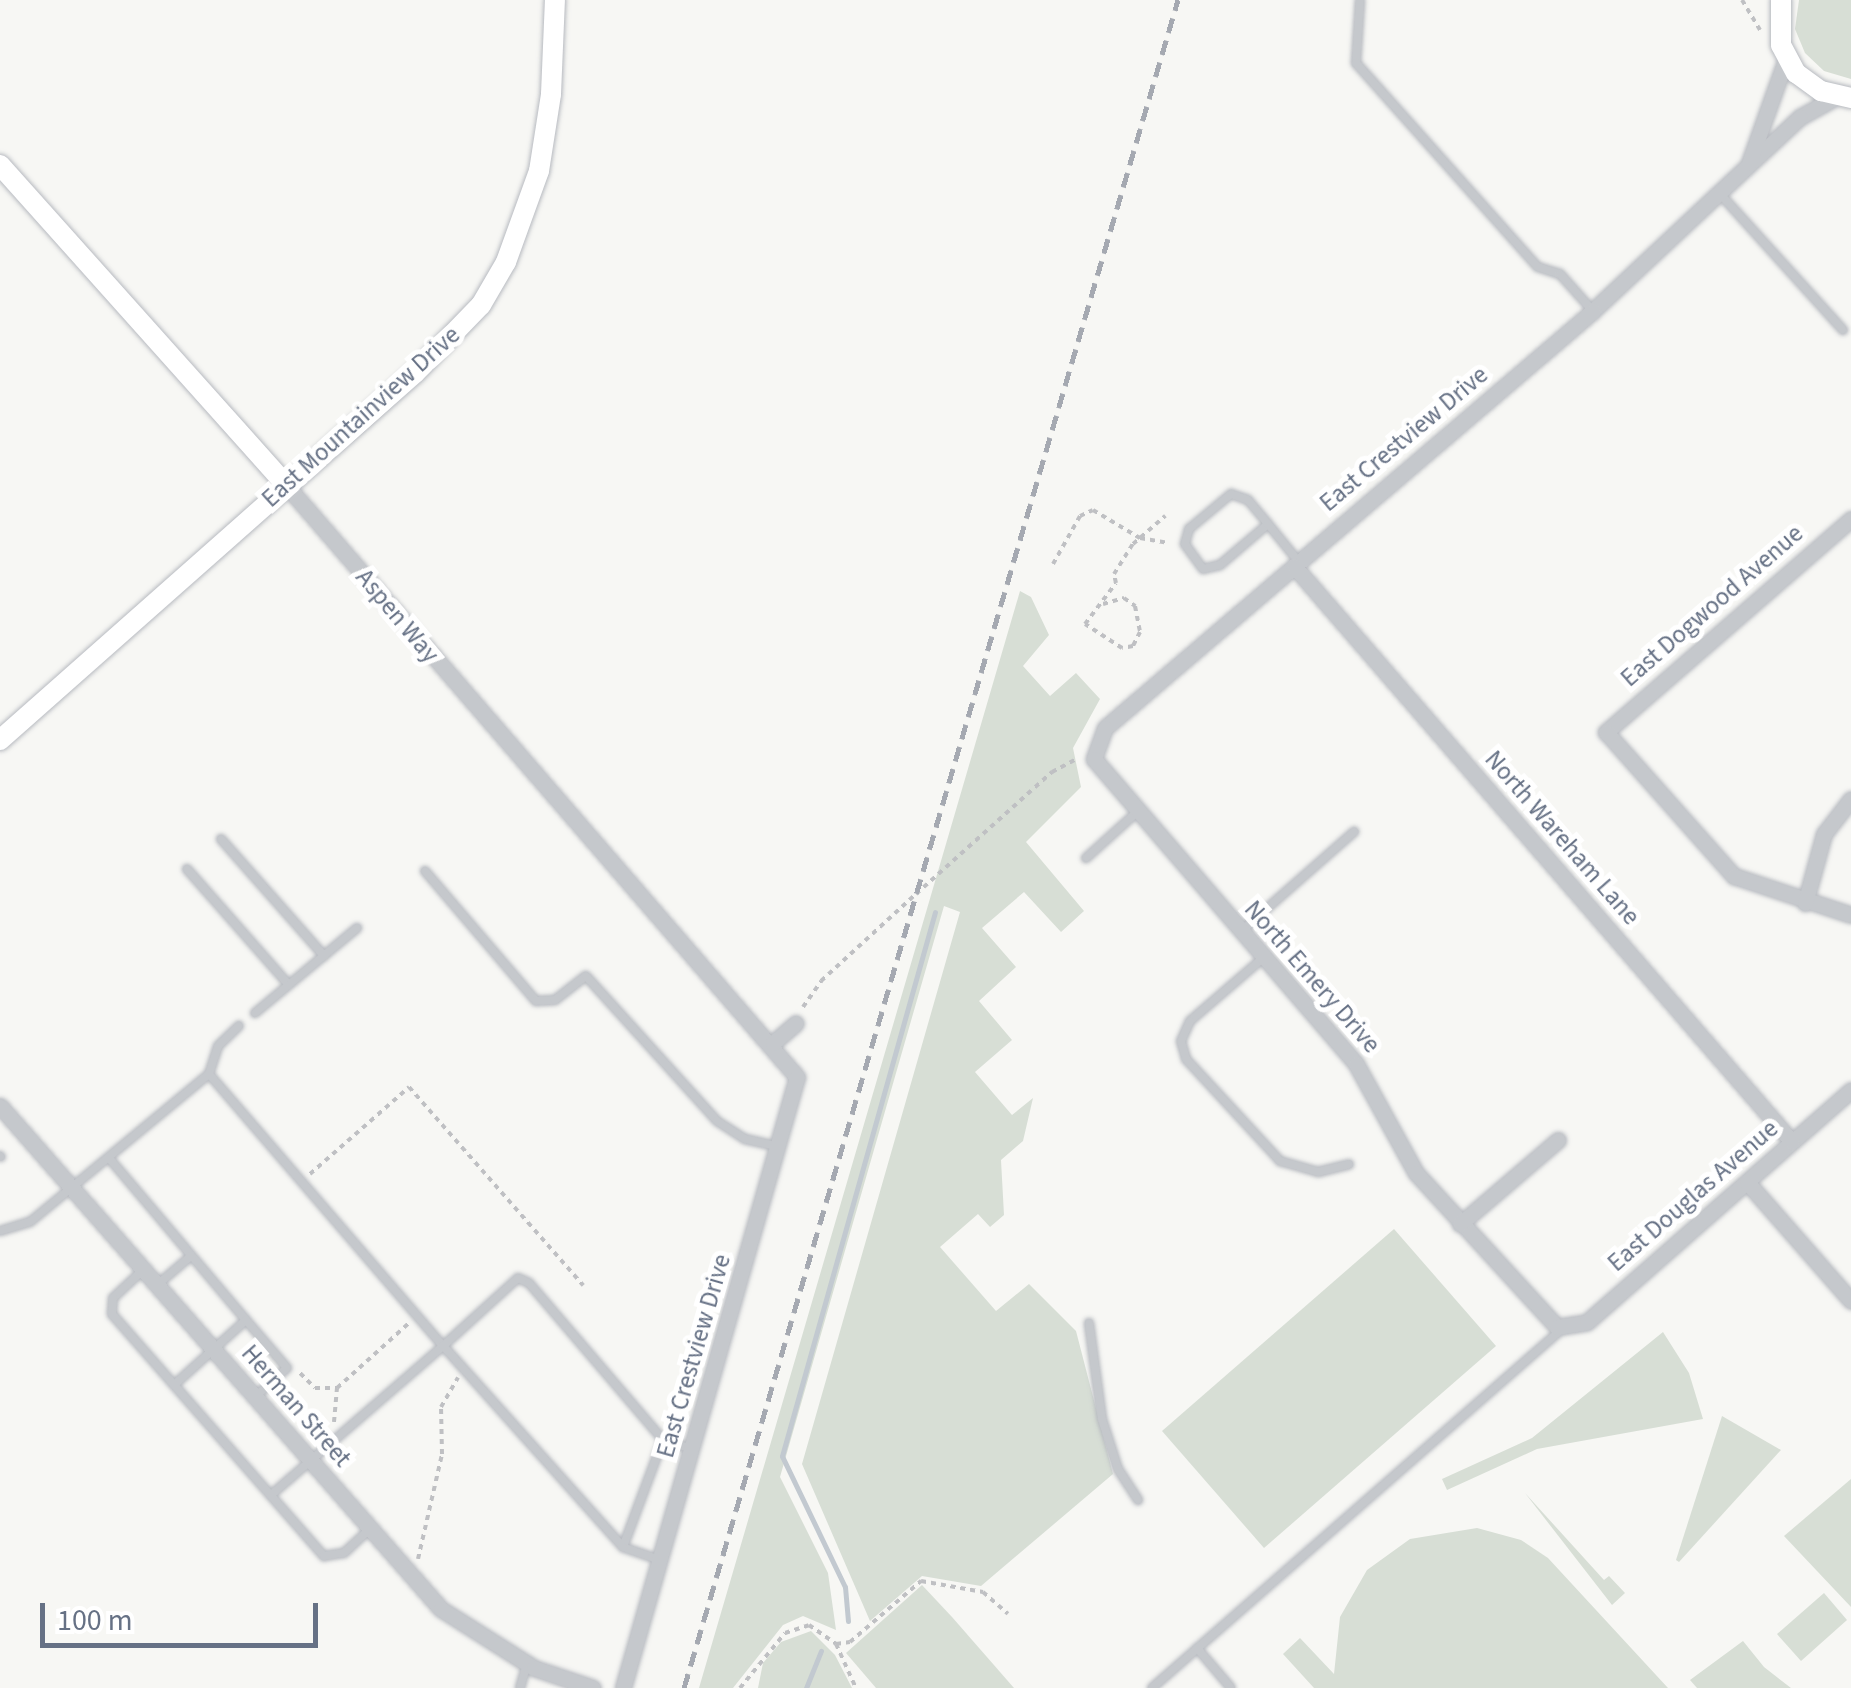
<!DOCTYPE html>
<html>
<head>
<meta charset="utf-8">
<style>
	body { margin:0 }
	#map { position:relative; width:1851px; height:1688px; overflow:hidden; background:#f7f7f4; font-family:"Source Sans 3",sans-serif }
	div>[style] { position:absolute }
	.green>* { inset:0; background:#d7ded5 }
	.stream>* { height:5px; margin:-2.5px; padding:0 2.5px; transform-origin:2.5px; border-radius:2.5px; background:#c2c9d0 }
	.path>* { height:4px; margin-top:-2px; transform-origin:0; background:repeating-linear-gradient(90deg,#bfc0c3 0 5px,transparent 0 10px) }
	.roads { filter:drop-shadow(0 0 2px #b7bac0) drop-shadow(0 0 2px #b7bac0) }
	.lane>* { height:8px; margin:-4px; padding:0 4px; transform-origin:4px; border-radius:4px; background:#c5c8cc }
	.street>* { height:15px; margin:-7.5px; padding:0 7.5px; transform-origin:7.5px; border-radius:7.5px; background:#c5c8cc }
	.secondary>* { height:20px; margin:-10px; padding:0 10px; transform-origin:10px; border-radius:10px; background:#fff }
	.rail>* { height:5px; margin-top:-2.5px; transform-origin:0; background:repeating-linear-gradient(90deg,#a5a9b1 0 15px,transparent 0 23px) }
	span { translate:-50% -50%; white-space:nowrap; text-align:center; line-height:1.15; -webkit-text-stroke:10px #fff; paint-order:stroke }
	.street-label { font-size:25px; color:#667185 }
	.scale { position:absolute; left:40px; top:1603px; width:278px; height:45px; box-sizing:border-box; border:5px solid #667185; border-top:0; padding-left:12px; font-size:30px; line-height:35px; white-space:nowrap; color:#667185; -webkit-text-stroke:8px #fff; paint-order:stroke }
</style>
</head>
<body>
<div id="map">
	<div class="green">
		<i style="clip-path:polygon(1799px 0,1851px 0,1851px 79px,1824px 71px,1805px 53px,1795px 29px)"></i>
		<i style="clip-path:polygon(1020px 591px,1031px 597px,1049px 635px,1023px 666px,1050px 696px,1076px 673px,1100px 699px,1073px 748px,1081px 787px,1026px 842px,1084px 911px,1061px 932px,1024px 892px,982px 928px,1016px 967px,979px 1001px,1012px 1040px,975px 1072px,1012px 1115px,1033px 1098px,1023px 1141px,1001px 1160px,1004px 1215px,990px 1227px,978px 1214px,940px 1247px,996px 1311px,1029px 1284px,1076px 1331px,1113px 1474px,981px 1586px,922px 1576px,870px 1621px,802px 1464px,960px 912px,944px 906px,780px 1477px,828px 1573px,836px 1630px,803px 1616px,783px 1625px,733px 1688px,699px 1688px)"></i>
		<i style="clip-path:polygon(1394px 1229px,1496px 1346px,1264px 1548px,1162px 1431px)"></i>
		<i style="clip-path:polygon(1663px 1332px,1689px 1373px,1703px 1419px,1537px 1449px,1447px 1490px,1442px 1479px,1532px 1438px)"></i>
		<i style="clip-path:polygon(1722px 1416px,1781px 1450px,1679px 1562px,1676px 1560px)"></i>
		<i style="clip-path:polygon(1851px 1479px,1851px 1607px,1784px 1536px)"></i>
		<i style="clip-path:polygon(1525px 1493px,1604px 1580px,1609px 1576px,1625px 1593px,1612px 1605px)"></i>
		<i style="clip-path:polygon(1477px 1528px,1521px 1540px,1548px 1558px,1668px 1688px,1314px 1688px,1283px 1654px,1300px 1638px,1334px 1674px,1340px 1617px,1367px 1570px,1410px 1539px)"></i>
		<i style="clip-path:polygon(922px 1585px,952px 1617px,1014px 1688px,876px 1688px,846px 1653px)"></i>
		<i style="clip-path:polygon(1824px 1593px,1847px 1620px,1801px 1661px,1777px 1634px)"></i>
		<i style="clip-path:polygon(811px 1631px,835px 1655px,852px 1688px,758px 1688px,763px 1663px,781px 1642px)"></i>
		<i style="clip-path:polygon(1743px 1641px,1764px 1667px,1791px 1688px,1697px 1688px,1690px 1680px)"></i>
	</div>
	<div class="stream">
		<i style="left:848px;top:1621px;width:34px;rotate:-95deg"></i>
		<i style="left:845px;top:1587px;width:145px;rotate:-115.7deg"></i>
		<i style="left:782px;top:1456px;width:565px;rotate:-74.29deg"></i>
		<i style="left:806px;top:1688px;width:40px;rotate:-68deg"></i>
	</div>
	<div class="path">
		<i style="left:1742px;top:0;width:35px;rotate:59deg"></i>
		<i style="left:1053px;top:564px;width:55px;rotate:-60.6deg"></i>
		<i style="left:1080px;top:516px;width:14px;rotate:-25deg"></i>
		<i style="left:1093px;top:510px;width:55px;rotate:30.8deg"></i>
		<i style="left:1140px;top:538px;width:29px;rotate:10deg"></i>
		<i style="left:1103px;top:604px;width:22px;rotate:-16deg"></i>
		<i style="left:1124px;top:598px;width:14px;rotate:36deg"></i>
		<i style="left:1135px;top:606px;width:26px;rotate:79deg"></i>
		<i style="left:1140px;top:632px;width:16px;rotate:117deg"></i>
		<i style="left:1133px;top:646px;width:11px;rotate:170deg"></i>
		<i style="left:1122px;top:648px;width:44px;rotate:-147deg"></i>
		<i style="left:1085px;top:624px;width:51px;rotate:-52.9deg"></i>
		<i style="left:1116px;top:583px;width:9px;rotate:-103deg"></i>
		<i style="left:1114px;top:574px;width:36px;rotate:-58deg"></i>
		<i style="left:1133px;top:544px;width:43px;rotate:-41.2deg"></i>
		<i style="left:803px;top:1007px;width:32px;rotate:-55deg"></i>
		<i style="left:821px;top:981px;width:129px;rotate:-42.5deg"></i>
		<i style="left:916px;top:894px;width:183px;rotate:-41.9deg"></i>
		<i style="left:1052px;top:772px;width:27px;rotate:-28deg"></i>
		<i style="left:310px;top:1174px;width:132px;rotate:-41.3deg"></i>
		<i style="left:409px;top:1087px;width:264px;rotate:48.7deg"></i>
		<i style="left:300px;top:1373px;width:21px;rotate:45deg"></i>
		<i style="left:315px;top:1388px;width:22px"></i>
		<i style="left:337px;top:1388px;width:97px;rotate:-42.1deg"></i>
		<i style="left:334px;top:1422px;width:34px;rotate:-85deg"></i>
		<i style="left:418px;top:1559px;width:108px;rotate:-77.1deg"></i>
		<i style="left:442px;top:1454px;width:47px;rotate:-91.2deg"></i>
		<i style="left:441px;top:1407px;width:34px;rotate:-60deg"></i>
		<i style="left:836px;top:1644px;width:14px;rotate:-8deg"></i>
		<i style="left:850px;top:1642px;width:94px;rotate:-40.7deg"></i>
		<i style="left:921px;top:1581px;width:63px;rotate:10.1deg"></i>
		<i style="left:983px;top:1592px;width:33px;rotate:41deg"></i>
		<i style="left:740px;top:1688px;width:71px;rotate:-50.7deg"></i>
		<i style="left:785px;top:1633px;width:25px;rotate:-18deg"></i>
		<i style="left:809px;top:1625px;width:33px;rotate:35deg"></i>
		<i style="left:836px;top:1644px;width:48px;rotate:65.6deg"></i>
	</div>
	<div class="roads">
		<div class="lane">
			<i style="left:1360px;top:0;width:63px;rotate:93.6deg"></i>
			<i style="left:1356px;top:63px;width:273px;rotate:48.3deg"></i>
			<i style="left:1538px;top:267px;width:23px;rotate:18deg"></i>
			<i style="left:1560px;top:274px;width:50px;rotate:48.3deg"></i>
			<i style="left:1721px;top:195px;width:182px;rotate:47.9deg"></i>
			<i style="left:1268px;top:524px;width:63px;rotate:139.5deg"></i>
			<i style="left:1220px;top:565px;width:17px;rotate:167deg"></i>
			<i style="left:1203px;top:569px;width:31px;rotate:-126deg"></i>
			<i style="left:1185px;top:544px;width:16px;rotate:-75deg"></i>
			<i style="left:1189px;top:529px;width:55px;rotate:-39.8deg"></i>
			<i style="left:1231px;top:494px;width:18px;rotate:19deg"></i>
			<i style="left:1248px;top:500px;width:31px;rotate:50deg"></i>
			<i style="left:1268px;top:524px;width:49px;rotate:50.8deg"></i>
			<i style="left:221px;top:839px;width:156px;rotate:48.6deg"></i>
			<i style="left:1086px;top:858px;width:67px;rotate:-42deg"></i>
			<i style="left:187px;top:869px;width:154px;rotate:48.7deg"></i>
			<i style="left:425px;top:871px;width:171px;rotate:49.5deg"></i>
			<i style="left:536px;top:1001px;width:19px;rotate:-3deg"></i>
			<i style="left:555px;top:1000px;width:39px;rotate:-38deg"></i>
			<i style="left:586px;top:976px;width:195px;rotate:47.9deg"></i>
			<i style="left:717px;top:1121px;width:33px;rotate:33deg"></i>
			<i style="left:745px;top:1139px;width:32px;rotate:13deg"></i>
			<i style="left:1240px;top:932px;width:152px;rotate:-41.3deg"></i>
			<i style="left:1263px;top:958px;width:96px;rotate:139.2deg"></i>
			<i style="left:1190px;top:1021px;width:22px;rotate:114deg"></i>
			<i style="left:1181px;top:1041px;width:19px;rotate:74deg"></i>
			<i style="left:1186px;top:1059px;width:139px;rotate:47.3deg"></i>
			<i style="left:1280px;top:1161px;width:40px;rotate:16deg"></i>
			<i style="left:1318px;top:1172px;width:32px;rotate:-14deg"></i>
			<i style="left:255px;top:1013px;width:133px;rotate:-39.8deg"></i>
			<i style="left:209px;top:1074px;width:29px;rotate:-72deg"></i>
			<i style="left:218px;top:1046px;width:29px;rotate:-44deg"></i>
			<i style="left:0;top:1156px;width:1px;rotate:45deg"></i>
			<i style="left:109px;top:1158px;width:212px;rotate:49.8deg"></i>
			<i style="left:246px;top:1320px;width:97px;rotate:137.9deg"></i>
			<i style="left:0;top:1231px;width:31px;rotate:-17deg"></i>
			<i style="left:30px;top:1222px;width:232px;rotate:-39.6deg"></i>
			<i style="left:209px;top:1074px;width:359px;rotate:49.3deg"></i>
			<i style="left:443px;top:1346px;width:228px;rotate:139.1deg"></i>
			<i style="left:143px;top:1270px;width:41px;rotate:137deg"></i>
			<i style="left:113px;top:1298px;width:16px;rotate:94deg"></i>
			<i style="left:112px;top:1314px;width:322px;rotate:48.8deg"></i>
			<i style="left:324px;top:1556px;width:20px;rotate:-9deg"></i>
			<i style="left:344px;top:1553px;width:34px;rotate:-43deg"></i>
			<i style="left:157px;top:1285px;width:45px;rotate:-40.5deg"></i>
			<i style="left:246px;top:1320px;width:63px;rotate:49.5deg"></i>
			<i style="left:287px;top:1368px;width:43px;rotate:137.8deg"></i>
			<i style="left:1089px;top:1323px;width:97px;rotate:82.3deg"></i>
			<i style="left:1102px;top:1419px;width:52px;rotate:72.3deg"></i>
			<i style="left:1118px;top:1469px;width:37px;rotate:57deg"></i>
			<i style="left:623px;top:1547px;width:114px;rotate:-69.5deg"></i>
			<i style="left:660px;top:1560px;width:39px;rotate:-161deg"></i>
			<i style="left:623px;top:1547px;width:270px;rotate:-131.8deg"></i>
			<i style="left:443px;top:1346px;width:101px;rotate:-42.2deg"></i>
			<i style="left:518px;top:1278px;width:12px;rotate:24deg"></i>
			<i style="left:529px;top:1283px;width:206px;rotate:49.5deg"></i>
			<i style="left:663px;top:1440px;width:31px;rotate:17deg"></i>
			<i style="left:1197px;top:1648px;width:52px;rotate:49.6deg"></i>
			<i style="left:520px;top:1688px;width:25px;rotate:-74deg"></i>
			<i style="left:1152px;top:1688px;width:545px;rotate:-41.21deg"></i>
		</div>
		<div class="street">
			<i style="left:1836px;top:97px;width:41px;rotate:150.9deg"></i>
			<i style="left:1800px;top:117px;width:284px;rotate:136.9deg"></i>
			<i style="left:1593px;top:311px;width:642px;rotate:139.49deg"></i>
			<i style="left:1105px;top:728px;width:33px;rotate:110deg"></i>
			<i style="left:1094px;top:759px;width:402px;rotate:49.3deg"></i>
			<i style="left:1356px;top:1064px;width:124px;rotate:61.2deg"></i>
			<i style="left:1416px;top:1173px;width:209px;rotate:47.5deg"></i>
			<i style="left:1557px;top:1327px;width:30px;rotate:-9deg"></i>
			<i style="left:1587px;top:1322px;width:351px;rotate:-41.3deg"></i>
			<i style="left:1749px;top:163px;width:110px;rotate:-70.4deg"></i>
			<i style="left:286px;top:485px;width:782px;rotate:49.2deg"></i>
			<i style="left:797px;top:1077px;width:635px;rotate:105.9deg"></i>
			<i style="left:1851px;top:519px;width:325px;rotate:139deg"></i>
			<i style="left:1606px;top:732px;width:193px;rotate:48.4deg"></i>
			<i style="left:1734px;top:876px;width:123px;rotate:18.4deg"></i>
			<i style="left:1294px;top:566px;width:761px;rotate:49.15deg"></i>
			<i style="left:1805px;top:903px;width:72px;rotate:-74.6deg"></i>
			<i style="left:1824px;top:834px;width:44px;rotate:-52.4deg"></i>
			<i style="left:773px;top:1043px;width:30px;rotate:-41deg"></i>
			<i style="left:0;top:1106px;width:669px;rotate:48.76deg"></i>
			<i style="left:441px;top:1609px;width:110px;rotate:32.4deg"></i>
			<i style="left:534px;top:1668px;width:62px;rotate:18.7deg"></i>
			<i style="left:1747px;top:1182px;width:158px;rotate:48.8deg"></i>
			<i style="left:1460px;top:1224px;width:129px;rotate:-40.6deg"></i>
		</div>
		<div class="secondary">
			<i style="left:1781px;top:0;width:45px;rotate:90deg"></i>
			<i style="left:1781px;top:45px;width:32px;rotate:62deg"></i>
			<i style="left:1796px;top:73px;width:31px;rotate:36deg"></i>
			<i style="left:1821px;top:91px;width:31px;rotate:13deg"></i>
			<i style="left:0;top:165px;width:429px;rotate:48.2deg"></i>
			<i style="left:0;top:740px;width:554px;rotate:-41.49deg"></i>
			<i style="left:415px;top:373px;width:95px;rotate:-45.9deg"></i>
			<i style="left:481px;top:305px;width:50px;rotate:-59.8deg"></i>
			<i style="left:506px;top:262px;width:97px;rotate:-70.1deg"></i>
			<i style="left:539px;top:171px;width:78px;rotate:-81.1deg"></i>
			<i style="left:551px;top:94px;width:94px;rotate:-87.6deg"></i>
		</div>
	</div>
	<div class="rail">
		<i style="left:684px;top:1688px;width:1759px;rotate:-73.69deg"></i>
	</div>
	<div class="street-label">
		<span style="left:361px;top:417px;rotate:-42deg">East Mountainview Drive</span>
		<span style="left:1404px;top:439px;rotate:-40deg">East Crestview Drive</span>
		<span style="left:1712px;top:606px;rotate:-41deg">East Dogwood Avenue</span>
		<span style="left:397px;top:616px;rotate:50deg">Aspen Way</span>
		<span style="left:1562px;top:838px;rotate:49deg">North Wareham Lane</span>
		<span style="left:1312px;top:977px;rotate:49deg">North Emery Drive</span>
		<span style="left:1693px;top:1196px;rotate:-41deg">East Douglas Avenue</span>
		<span style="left:694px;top:1356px;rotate:-74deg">East Crestview Drive</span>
		<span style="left:296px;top:1406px;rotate:49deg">Herman Street</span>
	</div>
	<div class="scale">100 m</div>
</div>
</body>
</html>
